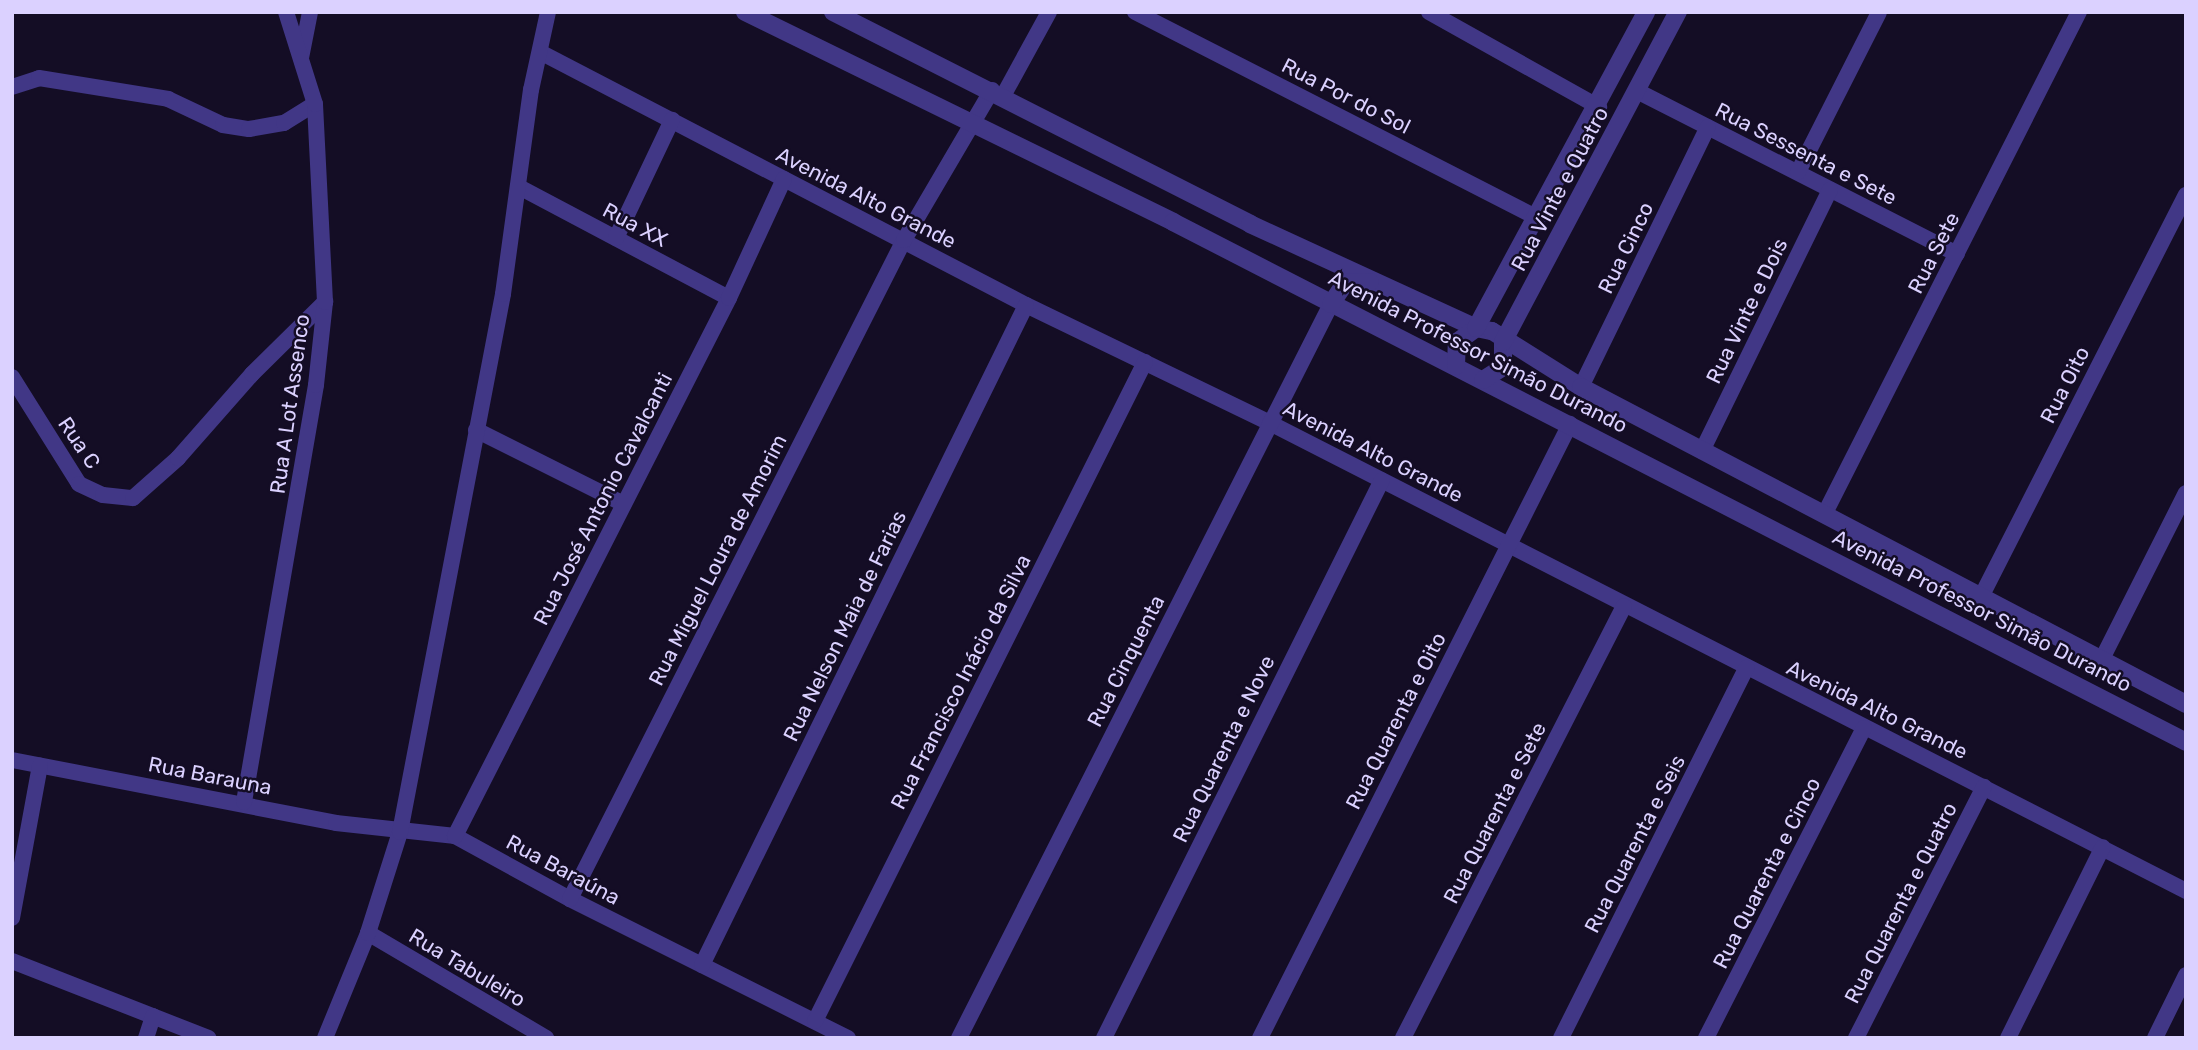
<!DOCTYPE html>
<html>
<head>
<meta charset="utf-8">
<style>
	body { margin:0 }
	#map { position:relative; width:2198px; height:1050px; overflow:hidden; background:#140d25; font-family:Rubik,sans-serif }
	div>[style] { position:absolute }
	.minor>* { height:16px; margin:-8px; padding:0 8px; transform-origin:8px; border-radius:8px; background:#413786 }
	.tertiary>* { height:18px; margin:-9px; padding:0 9px; transform-origin:9px; border-radius:9px; background:#413786 }
	span { translate:-50% -50%; white-space:nowrap; text-align:center; line-height:1.15; -webkit-text-stroke:5px #140d25; paint-order:stroke }
	.street-label { font-size:21px; color:#dbd1ff }
	.frame { position:absolute; inset:0; border:14px solid #dbd1ff; pointer-events:none }
</style>
</head>
<body>
<div id="map">
	<div class="minor">
		<i style="left:1135px;top:12px;width:453px;rotate:27.1deg"></i>
		<i style="left:1429px;top:12px;width:195px;rotate:29.2deg"></i>
		<i style="left:540px;top:52px;width:548px;rotate:27.5deg"></i>
		<i style="left:1026px;top:305px;width:271px;rotate:25.8deg"></i>
		<i style="left:1270px;top:423px;width:1029px;rotate:27.06deg"></i>
		<i style="left:301px;top:58px;width:47px;rotate:-78.9deg"></i>
		<i style="left:12px;top:87px;width:28px;rotate:-18deg"></i>
		<i style="left:39px;top:78px;width:131px;rotate:9.2deg"></i>
		<i style="left:168px;top:99px;width:61px;rotate:25.3deg"></i>
		<i style="left:223px;top:125px;width:26px;rotate:9deg"></i>
		<i style="left:249px;top:129px;width:36px;rotate:-10deg"></i>
		<i style="left:284px;top:123px;width:36px;rotate:-32deg"></i>
		<i style="left:1637px;top:91px;width:359px;rotate:27deg"></i>
		<i style="left:1003px;top:96px;width:96px;rotate:-61.3deg"></i>
		<i style="left:1798px;top:172px;width:179px;rotate:-63.1deg"></i>
		<i style="left:521px;top:188px;width:235px;rotate:27.9deg"></i>
		<i style="left:616px;top:238px;width:131px;rotate:-64.6deg"></i>
		<i style="left:12px;top:377px;width:126px;rotate:57.9deg"></i>
		<i style="left:79px;top:484px;width:26px;rotate:25deg"></i>
		<i style="left:103px;top:495px;width:30px;rotate:6deg"></i>
		<i style="left:133px;top:498px;width:60px;rotate:-41.6deg"></i>
		<i style="left:178px;top:458px;width:112px;rotate:-48.6deg"></i>
		<i style="left:252px;top:374px;width:103px;rotate:-44.6deg"></i>
		<i style="left:1581px;top:387px;width:289px;rotate:-64deg"></i>
		<i style="left:476px;top:430px;width:165px;rotate:26.6deg"></i>
		<i style="left:1702px;top:451px;width:291px;rotate:-63.9deg"></i>
		<i style="left:1825px;top:513px;width:562px;rotate:-63.12deg"></i>
		<i style="left:1982px;top:595px;width:449px;rotate:-63deg"></i>
		<i style="left:2102px;top:659px;width:186px;rotate:-63.2deg"></i>
		<i style="left:12px;top:760px;width:330px;rotate:11deg"></i>
		<i style="left:336px;top:823px;width:120px;rotate:6.2deg"></i>
		<i style="left:455px;top:836px;width:131px;rotate:28.7deg"></i>
		<i style="left:570px;top:899px;width:311px;rotate:26.6deg"></i>
		<i style="left:244px;top:802px;width:423px;rotate:-80.2deg"></i>
		<i style="left:316px;top:385px;width:83px;rotate:-83.8deg"></i>
		<i style="left:325px;top:302px;width:198px;rotate:-92.9deg"></i>
		<i style="left:315px;top:104px;width:96px;rotate:-107.5deg"></i>
		<i style="left:455px;top:836px;width:604px;rotate:-63.01deg"></i>
		<i style="left:729px;top:298px;width:131px;rotate:-65.2deg"></i>
		<i style="left:570px;top:899px;width:739px;rotate:-63.12deg"></i>
		<i style="left:904px;top:240px;width:174px;rotate:-59.6deg"></i>
		<i style="left:12px;top:918px;width:155px;rotate:-79.6deg"></i>
		<i style="left:368px;top:933px;width:207px;rotate:30.5deg"></i>
		<i style="left:12px;top:961px;width:211px;rotate:21.4deg"></i>
		<i style="left:702px;top:965px;width:735px;rotate:-63.85deg"></i>
		<i style="left:815px;top:1021px;width:737px;rotate:-63.4deg"></i>
		<i style="left:146px;top:1038px;width:23px;rotate:-72deg"></i>
		<i style="left:325px;top:1038px;width:113px;rotate:-67.7deg"></i>
		<i style="left:368px;top:933px;width:106px;rotate:-72.4deg"></i>
		<i style="left:400px;top:832px;width:548px;rotate:-79.16deg"></i>
		<i style="left:503px;top:294px;width:206px;rotate:-82.2deg"></i>
		<i style="left:531px;top:90px;width:80px;rotate:-77.7deg"></i>
		<i style="left:959px;top:1038px;width:823px;rotate:-63.12deg"></i>
		<i style="left:1104px;top:1038px;width:623px;rotate:-63.52deg"></i>
		<i style="left:1260px;top:1038px;width:688px;rotate:-63.21deg"></i>
		<i style="left:1403px;top:1038px;width:485px;rotate:-62.9deg"></i>
		<i style="left:1561px;top:1038px;width:414px;rotate:-63.4deg"></i>
		<i style="left:1706px;top:1038px;width:348px;rotate:-63deg"></i>
		<i style="left:1856px;top:1038px;width:282px;rotate:-63deg"></i>
		<i style="left:2008px;top:1038px;width:213px;rotate:-63.6deg"></i>
		<i style="left:2155px;top:1038px;width:70px;rotate:-63.8deg"></i>
	</div>
	<div class="tertiary">
		<i style="left:745px;top:12px;width:477px;rotate:26.1deg"></i>
		<i style="left:1173px;top:222px;width:1139px;rotate:27.17deg"></i>
		<i style="left:833px;top:12px;width:468px;rotate:26.9deg"></i>
		<i style="left:1250px;top:224px;width:249px;rotate:24.7deg"></i>
		<i style="left:1476px;top:328px;width:16px;rotate:11deg"></i>
		<i style="left:1492px;top:331px;width:105px;rotate:32.2deg"></i>
		<i style="left:1581px;top:387px;width:683px;rotate:27.65deg"></i>
		<i style="left:1331px;top:304px;width:25px;rotate:-56deg"></i>
		<i style="left:1345px;top:283px;width:25px;rotate:-2deg"></i>
		<i style="left:1456px;top:366px;width:24px;rotate:-88deg"></i>
		<i style="left:1457px;top:342px;width:24px;rotate:-36deg"></i>
		<i style="left:1476px;top:328px;width:359px;rotate:-61.7deg"></i>
		<i style="left:1483px;top:380px;width:24px;rotate:-33deg"></i>
		<i style="left:1503px;top:367px;width:25px;rotate:-90deg"></i>
		<i style="left:1503px;top:342px;width:374px;rotate:-62.1deg"></i>
	</div>
	<div class="street-label">
		<span style="left:1346px;top:96px;rotate:27deg">Rua Por do Sol</span>
		<span style="left:1806px;top:154px;rotate:27deg">Rua Sessenta e Sete</span>
		<span style="left:1560px;top:189px;rotate:-62deg">Rua Vinte e Quatro</span>
		<span style="left:866px;top:198px;rotate:27deg">Avenida Alto Grande</span>
		<span style="left:635px;top:225px;rotate:28deg">Rua XX</span>
		<span style="left:1626px;top:248px;rotate:-64deg">Rua Cinco</span>
		<span style="left:1934px;top:253px;rotate:-63deg">Rua Sete</span>
		<span style="left:1747px;top:311px;rotate:-64deg">Rua Vinte e Dois</span>
		<span style="left:1478px;top:352px;rotate:27deg">Avenida Professor Simão Durando</span>
		<span style="left:2065px;top:385px;rotate:-63deg">Rua Oito</span>
		<span style="left:290px;top:404px;rotate:-82deg">Rua A Lot Assenco</span>
		<span style="left:79px;top:443px;rotate:56deg">Rua C</span>
		<span style="left:1373px;top:452px;rotate:27deg">Avenida Alto Grande</span>
		<span style="left:603px;top:499px;rotate:-63deg">Rua José Antonio Cavalcanti</span>
		<span style="left:718px;top:560px;rotate:-63deg">Rua Miguel Loura de Amorim</span>
		<span style="left:1982px;top:611px;rotate:27deg">Avenida Professor Simão Durando</span>
		<span style="left:845px;top:626px;rotate:-64deg">Rua Nelson Maia de Farias</span>
		<span style="left:1126px;top:661px;rotate:-63deg">Rua Cinquenta</span>
		<span style="left:961px;top:682px;rotate:-63deg">Rua Francisco Inácio da Silva</span>
		<span style="left:1877px;top:710px;rotate:26deg">Avenida Alto Grande</span>
		<span style="left:1396px;top:721px;rotate:-63deg">Rua Quarenta e Oito</span>
		<span style="left:1224px;top:749px;rotate:-64deg">Rua Quarenta e Nove</span>
		<span style="left:210px;top:776px;rotate:11deg">Rua Barauna</span>
		<span style="left:1495px;top:813px;rotate:-63deg">Rua Quarenta e Sete</span>
		<span style="left:1635px;top:844px;rotate:-63deg">Rua Quarenta e Seis</span>
		<span style="left:563px;top:870px;rotate:28deg">Rua Baraúna</span>
		<span style="left:1767px;top:873px;rotate:-63deg">Rua Quarenta e Cinco</span>
		<span style="left:1901px;top:903px;rotate:-63deg">Rua Quarenta e Quatro</span>
		<span style="left:467px;top:968px;rotate:31deg">Rua Tabuleiro</span>
	</div>
	<div class="frame"></div>
</div>
</body>
</html>
